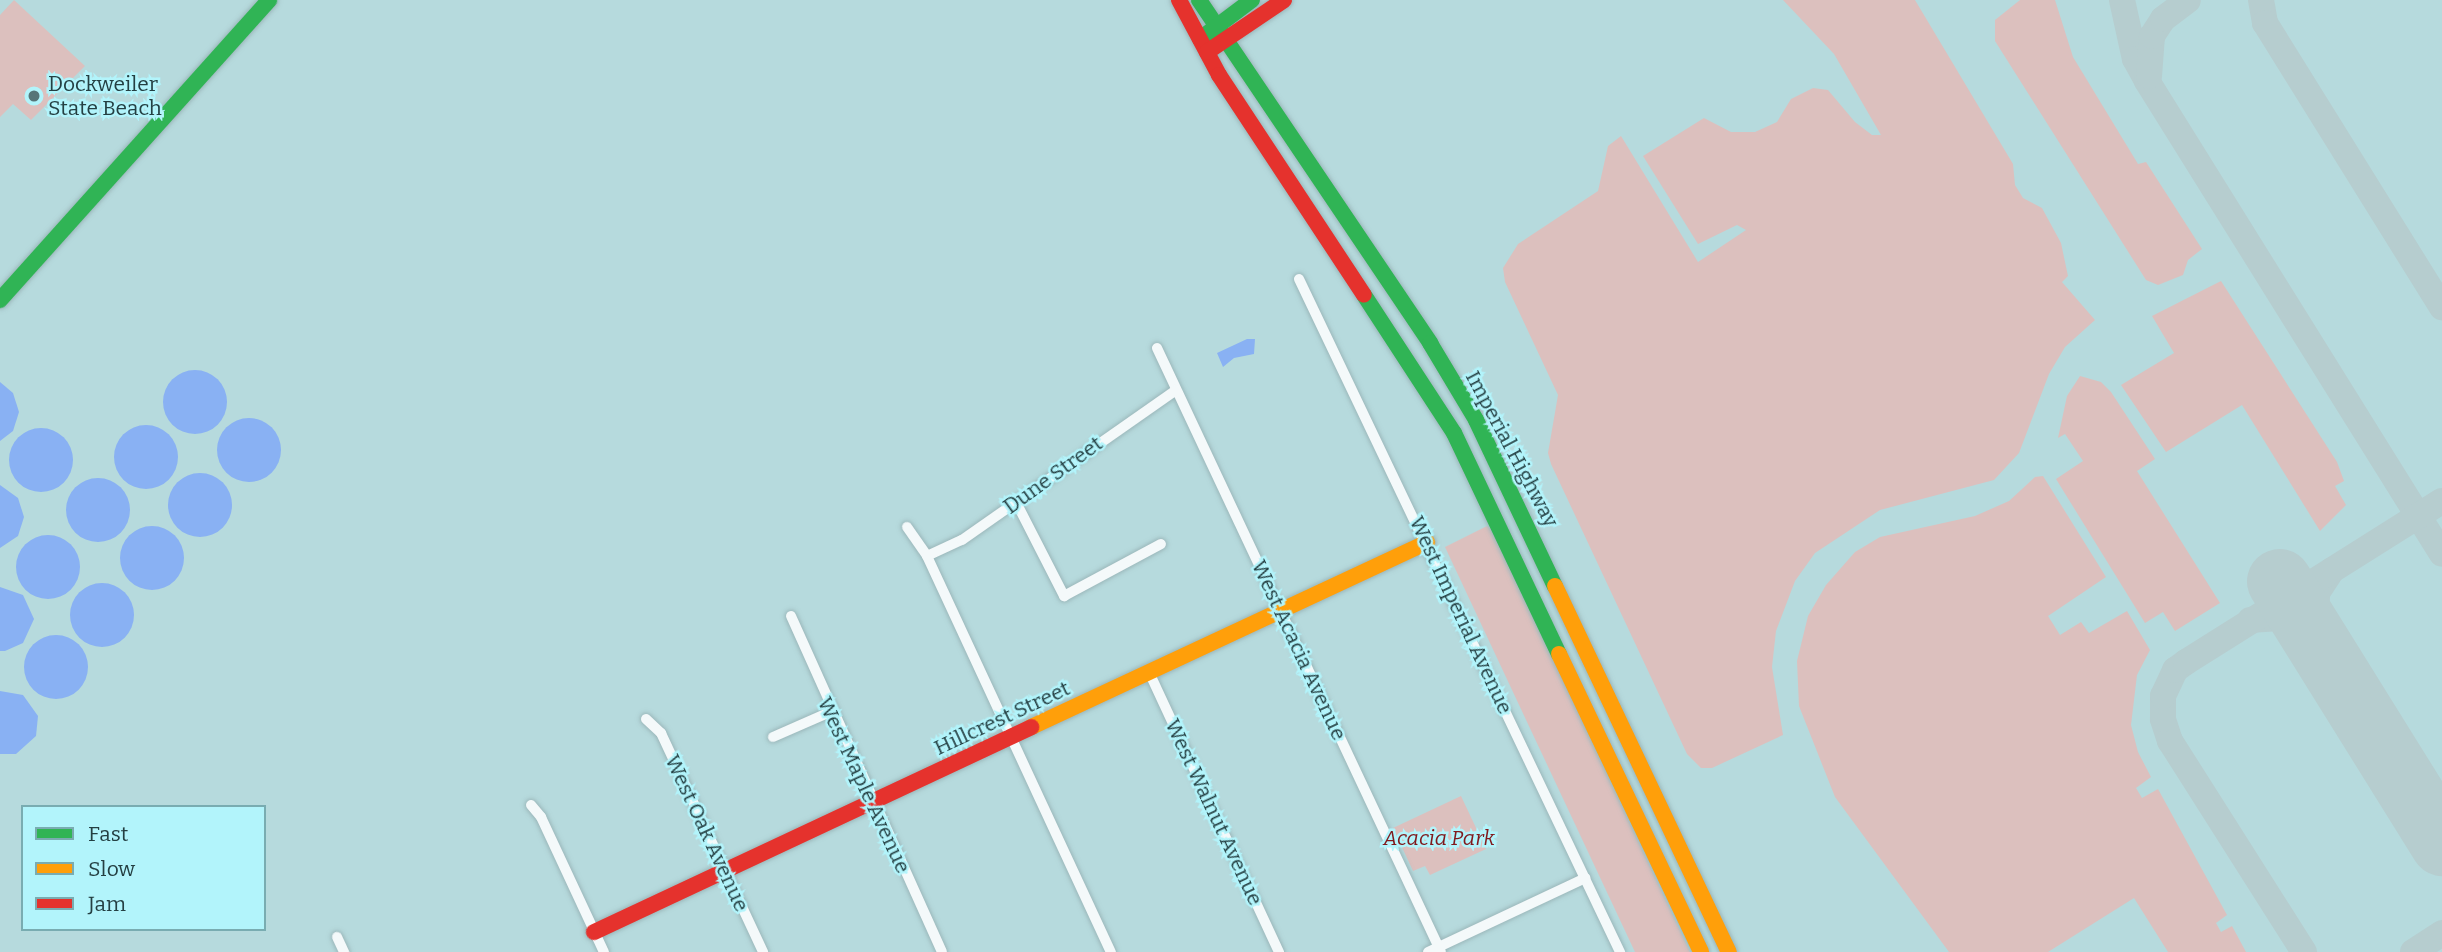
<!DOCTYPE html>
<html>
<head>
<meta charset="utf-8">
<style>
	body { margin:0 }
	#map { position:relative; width:2442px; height:952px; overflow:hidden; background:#b6dadd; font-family:Bitter,serif }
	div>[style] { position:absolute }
	.green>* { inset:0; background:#dcc0be }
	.water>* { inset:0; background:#89b1f3 }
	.round { border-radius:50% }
	.taxiway>* { height:26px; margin:-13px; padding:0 13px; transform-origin:13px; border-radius:13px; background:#b6cdcf }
	.runway>* { height:65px; margin:-32.5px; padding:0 32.5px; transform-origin:32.5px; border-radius:32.5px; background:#b6cdcf }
	.roads { filter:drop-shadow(0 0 2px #9bb7ba) drop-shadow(0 0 2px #9bb7ba) }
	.street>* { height:10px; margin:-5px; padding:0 5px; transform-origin:5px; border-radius:5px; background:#f4f9fa }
	.fast>* { height:16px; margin:-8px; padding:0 8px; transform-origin:8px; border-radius:8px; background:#30b455 }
	.slow>* { height:16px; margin:-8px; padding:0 8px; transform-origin:8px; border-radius:8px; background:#ff9f0a }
	.jam>* { height:16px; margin:-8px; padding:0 8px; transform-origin:8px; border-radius:8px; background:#e5322d }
	.dots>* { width:19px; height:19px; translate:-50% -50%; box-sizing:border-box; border:4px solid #b2f4fb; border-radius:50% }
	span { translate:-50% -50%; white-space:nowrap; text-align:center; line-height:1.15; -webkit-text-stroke:5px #b2f4fb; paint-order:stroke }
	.poi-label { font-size:21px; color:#243f42 }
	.left { translate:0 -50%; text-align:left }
	.street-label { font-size:21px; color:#243f42 }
	.park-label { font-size:21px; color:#81191c; font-style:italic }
	.legend { position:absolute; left:21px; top:805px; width:245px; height:126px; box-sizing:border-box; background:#b2f4fb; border:2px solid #79acb1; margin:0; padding:9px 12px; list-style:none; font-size:21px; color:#243f42 }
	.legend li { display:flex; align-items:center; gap:14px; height:35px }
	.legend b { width:35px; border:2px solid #79acb1 }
</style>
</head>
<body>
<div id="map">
	<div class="green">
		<i style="clip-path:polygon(14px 0,85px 66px,31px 120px,13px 104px,0 117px,0 15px)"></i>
		<i style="clip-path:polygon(1783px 0,1915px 0,2013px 164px,2015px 185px,2023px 198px,2042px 208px,2061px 243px,2068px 276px,2062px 282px,2095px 320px,2065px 347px,2049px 374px,2019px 453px,1994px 480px,1880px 510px,1815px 553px,1795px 581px,1776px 631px,1772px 667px,1783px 735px,1712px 768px,1701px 768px,1687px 754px,1551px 464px,1548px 453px,1558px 395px,1505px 282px,1503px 268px,1518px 244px,1598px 191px,1608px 146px,1621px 136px,1698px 262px,1746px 230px,1737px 225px,1698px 244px,1643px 156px,1704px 118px,1731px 132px,1755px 132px,1777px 122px,1791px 99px,1813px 88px,1828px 90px,1855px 122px,1872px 135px,1881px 135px,1834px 54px)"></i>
		<i style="clip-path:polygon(2020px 0,2055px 0,2073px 57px,2138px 164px,2146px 162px,2202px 249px,2188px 260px,2183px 275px,2158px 285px,2146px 280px,1995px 41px,1995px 20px)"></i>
		<i style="clip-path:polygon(2221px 281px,2337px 462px,2344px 481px,2335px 486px,2346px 505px,2320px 531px,2242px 405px,2166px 452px,2121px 385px,2174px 353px,2152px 316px)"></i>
		<i style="clip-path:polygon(2080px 376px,2101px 382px,2111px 392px,2155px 459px,2137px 471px,2220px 603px,2175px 631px,2163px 612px,2145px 623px,2056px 479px,2083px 461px,2065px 434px,2058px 438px,2067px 396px)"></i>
		<i style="clip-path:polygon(2043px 476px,2106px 577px,2048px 616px,2060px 635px,2081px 622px,2089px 633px,2127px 611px,2150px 650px,2137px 675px,2131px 725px,2138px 752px,2151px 777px,2136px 788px,2142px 798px,2158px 789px,2227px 915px,2216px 923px,2221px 932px,2232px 926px,2246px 952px,2168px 952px,2134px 898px,2048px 952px,1949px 952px,1835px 797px,1799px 706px,1797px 661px,1808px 616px,1826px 585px,1855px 552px,1880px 537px,1975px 516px,2009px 501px,2035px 477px)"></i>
		<i style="clip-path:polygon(1487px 526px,1494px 533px,1690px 952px,1635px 952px,1445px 547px)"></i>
		<i style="clip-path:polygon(1461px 796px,1486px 849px,1430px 875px,1425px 866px,1413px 871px,1393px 828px)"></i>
	</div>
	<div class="water">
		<i style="clip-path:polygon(1247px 339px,1255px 339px,1254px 354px,1234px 358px,1223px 367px,1217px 353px)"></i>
		<i class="round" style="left:163px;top:370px;width:64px;height:64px"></i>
		<i style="clip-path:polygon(0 382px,13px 393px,19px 412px,13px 431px,0 441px)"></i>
		<i class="round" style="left:217px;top:418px;width:64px;height:64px"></i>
		<i class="round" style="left:114px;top:425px;width:64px;height:64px"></i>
		<i class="round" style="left:9px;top:428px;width:64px;height:64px"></i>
		<i class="round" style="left:168px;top:473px;width:64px;height:64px"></i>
		<i class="round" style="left:66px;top:478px;width:64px;height:64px"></i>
		<i style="clip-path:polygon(0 485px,18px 498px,24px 517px,18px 536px,0 548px)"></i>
		<i class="round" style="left:120px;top:526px;width:64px;height:64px"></i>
		<i class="round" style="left:16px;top:535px;width:64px;height:64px"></i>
		<i class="round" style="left:70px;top:583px;width:64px;height:64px"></i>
		<i style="clip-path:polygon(0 587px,23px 595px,34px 619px,23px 643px,5px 651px,0 651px)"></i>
		<i class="round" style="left:24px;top:635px;width:64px;height:64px"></i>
		<i style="clip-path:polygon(0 691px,23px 695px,38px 716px,36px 736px,16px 754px,0 754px)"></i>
	</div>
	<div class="taxiway">
		<i style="left:2122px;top:0;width:60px;rotate:77.6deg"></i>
		<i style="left:2135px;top:59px;width:25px;rotate:61deg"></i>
		<i style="left:2147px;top:81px;width:557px;rotate:58.05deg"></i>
		<i style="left:2261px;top:0;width:23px;rotate:80deg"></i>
		<i style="left:2265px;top:23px;width:335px;rotate:58.1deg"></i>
		<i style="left:2149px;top:76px;width:40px;rotate:-85.7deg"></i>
		<i style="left:2152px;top:36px;width:20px;rotate:-57deg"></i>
		<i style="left:2163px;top:19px;width:31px;rotate:-37deg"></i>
		<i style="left:2250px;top:620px;width:29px;rotate:-4deg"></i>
		<i style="left:2279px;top:618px;width:44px;rotate:31.9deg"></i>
		<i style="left:2316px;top:641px;width:48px;rotate:-88.8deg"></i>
		<i style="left:2317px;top:593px;width:27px;rotate:-57deg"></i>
		<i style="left:2304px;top:952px;width:250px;rotate:-122.4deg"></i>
		<i style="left:2170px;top:741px;width:23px;rotate:-108deg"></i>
		<i style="left:2163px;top:719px;width:23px;rotate:-90deg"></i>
		<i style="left:2163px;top:696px;width:29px;rotate:-65deg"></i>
		<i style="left:2175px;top:670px;width:14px;rotate:-36deg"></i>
		<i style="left:2186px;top:662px;width:302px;rotate:-32.2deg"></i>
		<i style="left:2413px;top:952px;width:35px;rotate:-33deg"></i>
	</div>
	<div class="runway">
		<i style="left:2279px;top:581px;width:309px;rotate:58.1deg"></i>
	</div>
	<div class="roads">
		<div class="street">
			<i style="left:1299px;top:279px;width:746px;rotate:64.5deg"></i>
			<i style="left:1157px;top:348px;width:667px;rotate:64.82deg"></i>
			<i style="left:1016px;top:502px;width:106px;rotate:62.9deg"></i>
			<i style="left:1064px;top:596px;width:110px;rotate:-28.2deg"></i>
			<i style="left:907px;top:527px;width:35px;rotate:55deg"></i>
			<i style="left:927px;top:556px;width:437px;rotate:65.1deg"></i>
			<i style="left:927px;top:556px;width:38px;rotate:-25deg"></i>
			<i style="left:962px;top:540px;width:261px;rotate:-35deg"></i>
			<i style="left:791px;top:616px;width:368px;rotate:65.8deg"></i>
			<i style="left:1149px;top:672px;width:309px;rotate:65.1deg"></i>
			<i style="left:646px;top:719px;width:21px;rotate:43deg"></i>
			<i style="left:661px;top:733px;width:242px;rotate:65deg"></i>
			<i style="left:773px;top:737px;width:62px;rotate:-23.7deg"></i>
			<i style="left:531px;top:805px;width:16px;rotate:50deg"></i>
			<i style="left:541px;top:817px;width:149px;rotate:65deg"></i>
			<i style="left:337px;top:937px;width:17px;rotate:65deg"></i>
			<i style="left:1428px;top:952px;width:174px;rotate:-25.2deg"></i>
		</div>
		<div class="fast">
			<i style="left:1199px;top:0;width:414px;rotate:56deg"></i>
			<i style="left:1430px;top:343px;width:90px;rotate:59.1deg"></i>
			<i style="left:1476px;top:420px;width:184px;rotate:64.6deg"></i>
			<i style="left:1200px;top:39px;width:65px;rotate:-36.9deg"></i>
			<i style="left:1364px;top:295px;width:165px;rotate:56.9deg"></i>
			<i style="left:1454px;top:433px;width:245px;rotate:64.6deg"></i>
			<i style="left:0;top:300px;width:403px;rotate:-48.1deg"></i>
		</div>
		<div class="slow">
			<i style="left:1555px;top:586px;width:405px;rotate:64.6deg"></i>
			<i style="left:1559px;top:654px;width:330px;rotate:64.5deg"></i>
			<i style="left:1031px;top:727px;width:437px;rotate:-25deg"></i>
		</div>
		<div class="jam">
			<i style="left:1179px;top:0;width:85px;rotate:61.9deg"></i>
			<i style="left:1219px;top:75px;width:263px;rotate:56.6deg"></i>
			<i style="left:1207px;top:52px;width:93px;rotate:-34deg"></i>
			<i style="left:594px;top:932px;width:483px;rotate:-25.1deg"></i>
		</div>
	</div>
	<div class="dots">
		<i style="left:34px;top:96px;background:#577578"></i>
	</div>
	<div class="poi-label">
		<span class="left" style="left:48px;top:96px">Dockweiler<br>State Beach</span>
	</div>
	<div class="street-label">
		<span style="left:1512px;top:449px;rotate:62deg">Imperial Highway</span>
		<span style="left:1053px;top:475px;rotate:-36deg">Dune Street</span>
		<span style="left:1461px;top:615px;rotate:65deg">West Imperial Avenue</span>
		<span style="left:1299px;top:650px;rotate:65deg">West Acacia Avenue</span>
		<span style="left:1002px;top:718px;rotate:-25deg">Hillcrest Street</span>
		<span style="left:864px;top:785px;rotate:65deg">West Maple Avenue</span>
		<span style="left:1214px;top:812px;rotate:65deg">West Walnut Avenue</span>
		<span style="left:707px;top:833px;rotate:65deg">West Oak Avenue</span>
	</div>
	<div class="park-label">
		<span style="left:1439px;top:838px">Acacia Park</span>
	</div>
	<ul class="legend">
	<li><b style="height:9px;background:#30b455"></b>Fast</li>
	<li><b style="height:9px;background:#ff9f0a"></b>Slow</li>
	<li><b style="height:9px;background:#e5322d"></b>Jam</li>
	</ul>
</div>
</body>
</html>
